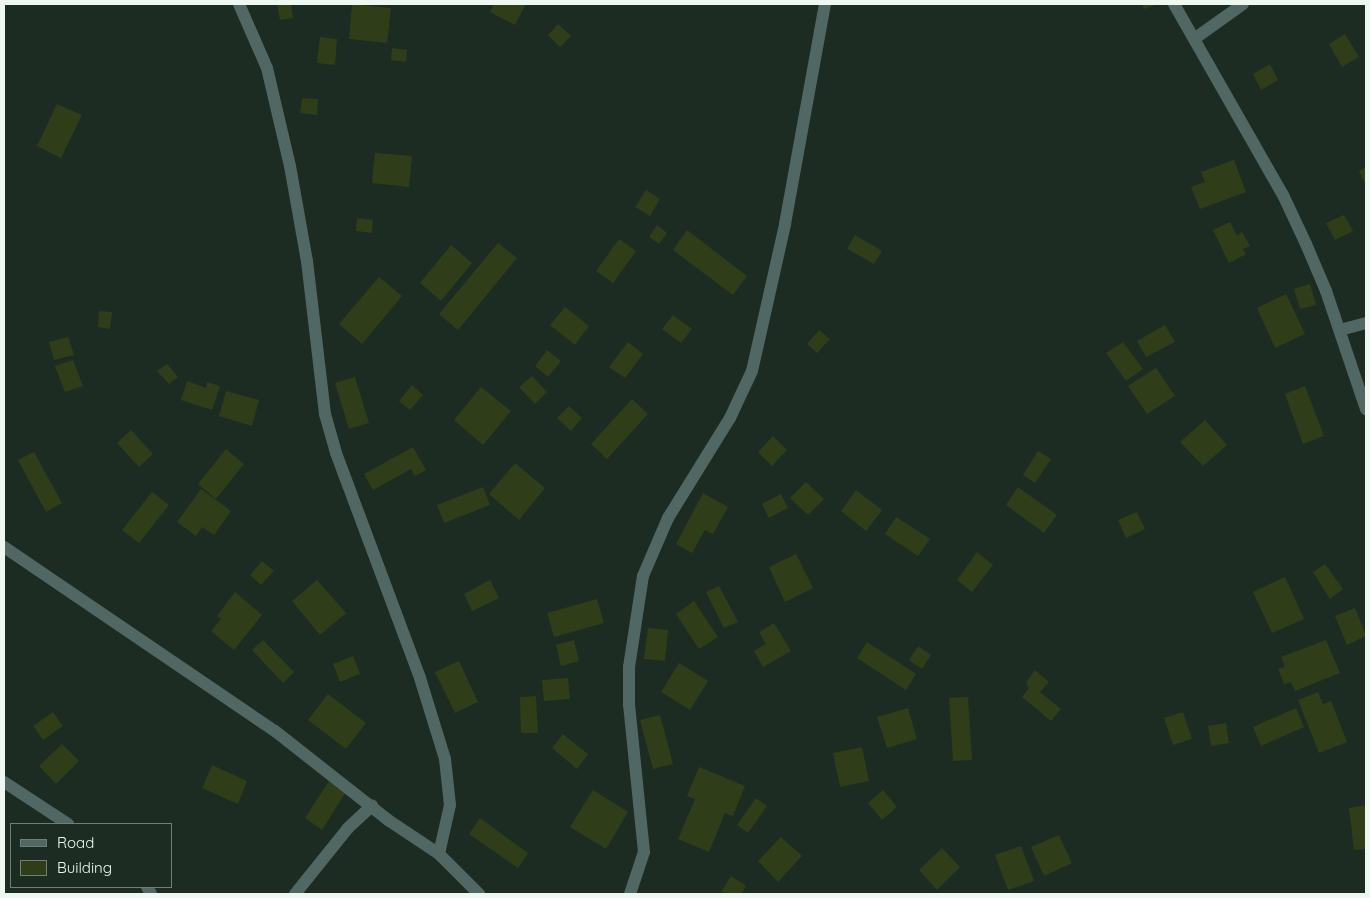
<!DOCTYPE html>
<html>
<head>
<meta charset="utf-8">
<style>
	body { margin:0 }
	#map { position:relative; width:1370px; height:898px; overflow:hidden; background:#1c2c22; font-family:Quicksand,sans-serif }
	div>[style] { position:absolute }
	.building>* { inset:0; background:#303d19 }
	.street>* { height:12px; margin:-6px; padding:0 6px; transform-origin:6px; border-radius:6px; background:#516764 }
	span { translate:-50% -50%; white-space:nowrap; text-align:center; line-height:1.15; -webkit-text-stroke:4px #1c2c22; paint-order:stroke }
	.frame { position:absolute; inset:0; border:5px solid #eef8f1; pointer-events:none }
	.legend { position:absolute; left:10px; top:823px; width:162px; height:65px; box-sizing:border-box; background:#1c2c22; border:1px solid #707e75; margin:0; padding:6px 9px; list-style:none; font-size:15px; color:#eef8f1 }
	.legend li { display:flex; align-items:center; gap:10px; height:25px }
	.legend b { width:25px; border:1px solid #707e75 }
</style>
</head>
<body>
<div id="map">
	<div class="building">
		<i style="clip-path:polygon(277px 4px,291px 4px,293px 18px,280px 20px)"></i>
		<i style="clip-path:polygon(352px 4px,391px 8px,387px 43px,349px 39px)"></i>
		<i style="clip-path:polygon(494px 4px,526px 4px,515px 25px,490px 12px)"></i>
		<i style="clip-path:polygon(1142px 4px,1158px 4px,1144px 9px)"></i>
		<i style="clip-path:polygon(558px 24px,571px 36px,560px 47px,548px 35px)"></i>
		<i style="clip-path:polygon(1345px 34px,1359px 57px,1342px 67px,1329px 44px)"></i>
		<i style="clip-path:polygon(320px 37px,337px 39px,335px 65px,317px 63px)"></i>
		<i style="clip-path:polygon(392px 48px,407px 50px,406px 62px,391px 60px)"></i>
		<i style="clip-path:polygon(1270px 64px,1278px 80px,1261px 90px,1253px 74px)"></i>
		<i style="clip-path:polygon(302px 98px,318px 99px,317px 115px,300px 113px)"></i>
		<i style="clip-path:polygon(57px 104px,82px 115px,61px 158px,37px 146px)"></i>
		<i style="clip-path:polygon(375px 153px,412px 156px,409px 187px,372px 183px)"></i>
		<i style="clip-path:polygon(1234px 160px,1246px 192px,1200px 209px,1191px 187px,1205px 182px,1201px 172px)"></i>
		<i style="clip-path:polygon(1366px 167px,1366px 185px,1359px 171px)"></i>
		<i style="clip-path:polygon(646px 190px,660px 199px,650px 216px,635px 207px)"></i>
		<i style="clip-path:polygon(1344px 215px,1353px 231px,1335px 240px,1326px 223px)"></i>
		<i style="clip-path:polygon(357px 218px,373px 220px,372px 233px,356px 231px)"></i>
		<i style="clip-path:polygon(1230px 222px,1237px 236px,1242px 232px,1250px 246px,1243px 249px,1246px 254px,1229px 263px,1213px 230px)"></i>
		<i style="clip-path:polygon(657px 225px,667px 233px,659px 244px,649px 237px)"></i>
		<i style="clip-path:polygon(687px 230px,747px 276px,733px 295px,673px 250px)"></i>
		<i style="clip-path:polygon(855px 235px,882px 251px,874px 264px,847px 249px)"></i>
		<i style="clip-path:polygon(619px 239px,636px 251px,613px 283px,596px 271px)"></i>
		<i style="clip-path:polygon(498px 243px,517px 258px,458px 330px,439px 314px)"></i>
		<i style="clip-path:polygon(451px 245px,472px 263px,441px 301px,420px 283px)"></i>
		<i style="clip-path:polygon(379px 277px,402px 296px,362px 344px,339px 324px)"></i>
		<i style="clip-path:polygon(1310px 284px,1316px 305px,1300px 309px,1294px 289px)"></i>
		<i style="clip-path:polygon(1286px 294px,1305px 334px,1275px 348px,1257px 308px)"></i>
		<i style="clip-path:polygon(565px 307px,589px 326px,575px 345px,550px 325px)"></i>
		<i style="clip-path:polygon(99px 311px,112px 312px,110px 329px,98px 327px)"></i>
		<i style="clip-path:polygon(673px 315px,692px 329px,681px 343px,662px 329px)"></i>
		<i style="clip-path:polygon(1165px 325px,1175px 342px,1146px 357px,1137px 341px)"></i>
		<i style="clip-path:polygon(819px 330px,830px 339px,817px 353px,807px 344px)"></i>
		<i style="clip-path:polygon(68px 337px,74px 355px,54px 360px,49px 342px)"></i>
		<i style="clip-path:polygon(628px 342px,643px 354px,625px 378px,609px 367px)"></i>
		<i style="clip-path:polygon(1123px 342px,1143px 369px,1126px 381px,1106px 353px)"></i>
		<i style="clip-path:polygon(547px 350px,561px 361px,548px 377px,535px 366px)"></i>
		<i style="clip-path:polygon(73px 360px,83px 386px,65px 392px,55px 366px)"></i>
		<i style="clip-path:polygon(167px 364px,178px 377px,169px 384px,157px 371px)"></i>
		<i style="clip-path:polygon(1156px 368px,1175px 396px,1147px 414px,1128px 386px)"></i>
		<i style="clip-path:polygon(532px 376px,547px 392px,535px 404px,519px 387px)"></i>
		<i style="clip-path:polygon(355px 377px,369px 423px,349px 429px,335px 383px)"></i>
		<i style="clip-path:polygon(187px 381px,206px 388px,207px 382px,220px 386px,212px 410px,181px 400px)"></i>
		<i style="clip-path:polygon(412px 385px,423px 395px,410px 410px,399px 401px)"></i>
		<i style="clip-path:polygon(1305px 386px,1324px 436px,1303px 444px,1285px 394px)"></i>
		<i style="clip-path:polygon(481px 387px,511px 411px,483px 445px,454px 420px)"></i>
		<i style="clip-path:polygon(226px 391px,259px 400px,252px 426px,219px 416px)"></i>
		<i style="clip-path:polygon(632px 399px,648px 414px,607px 459px,591px 444px)"></i>
		<i style="clip-path:polygon(569px 406px,582px 418px,571px 431px,557px 418px)"></i>
		<i style="clip-path:polygon(1205px 420px,1227px 445px,1203px 466px,1180px 442px)"></i>
		<i style="clip-path:polygon(131px 430px,153px 454px,139px 467px,117px 443px)"></i>
		<i style="clip-path:polygon(773px 436px,787px 450px,772px 466px,758px 452px)"></i>
		<i style="clip-path:polygon(413px 447px,426px 470px,415px 476px,411px 469px,373px 490px,364px 474px)"></i>
		<i style="clip-path:polygon(226px 449px,244px 464px,216px 499px,198px 484px)"></i>
		<i style="clip-path:polygon(1038px 451px,1051px 459px,1035px 483px,1023px 475px)"></i>
		<i style="clip-path:polygon(34px 452px,62px 503px,46px 512px,18px 460px)"></i>
		<i style="clip-path:polygon(515px 463px,545px 488px,519px 520px,489px 494px)"></i>
		<i style="clip-path:polygon(806px 482px,824px 499px,808px 515px,790px 498px)"></i>
		<i style="clip-path:polygon(483px 487px,490px 505px,444px 523px,437px 505px)"></i>
		<i style="clip-path:polygon(1018px 487px,1057px 515px,1044px 533px,1006px 505px)"></i>
		<i style="clip-path:polygon(201px 489px,231px 511px,214px 535px,202px 527px,196px 536px,177px 522px)"></i>
		<i style="clip-path:polygon(856px 490px,882px 510px,866px 531px,841px 511px)"></i>
		<i style="clip-path:polygon(152px 492px,169px 505px,139px 543px,122px 530px)"></i>
		<i style="clip-path:polygon(703px 493px,728px 507px,713px 534px,705px 530px,692px 553px,676px 544px)"></i>
		<i style="clip-path:polygon(781px 494px,788px 508px,769px 518px,762px 504px)"></i>
		<i style="clip-path:polygon(1137px 512px,1145px 529px,1126px 538px,1118px 520px)"></i>
		<i style="clip-path:polygon(896px 517px,930px 539px,918px 556px,885px 534px)"></i>
		<i style="clip-path:polygon(977px 552px,993px 565px,972px 592px,957px 580px)"></i>
		<i style="clip-path:polygon(796px 554px,813px 588px,785px 602px,769px 567px)"></i>
		<i style="clip-path:polygon(262px 561px,274px 571px,261px 585px,250px 575px)"></i>
		<i style="clip-path:polygon(1325px 564px,1343px 589px,1330px 599px,1313px 572px)"></i>
		<i style="clip-path:polygon(1285px 577px,1304px 619px,1272px 633px,1253px 592px)"></i>
		<i style="clip-path:polygon(317px 580px,346px 613px,320px 635px,292px 601px)"></i>
		<i style="clip-path:polygon(490px 580px,499px 598px,472px 611px,464px 594px)"></i>
		<i style="clip-path:polygon(719px 586px,738px 622px,724px 628px,706px 592px)"></i>
		<i style="clip-path:polygon(235px 592px,262px 615px,234px 650px,211px 631px,221px 619px,217px 616px)"></i>
		<i style="clip-path:polygon(597px 599px,604px 623px,554px 637px,547px 613px)"></i>
		<i style="clip-path:polygon(694px 601px,718px 637px,699px 649px,676px 614px)"></i>
		<i style="clip-path:polygon(1355px 608px,1366px 636px,1347px 645px,1335px 616px)"></i>
		<i style="clip-path:polygon(774px 623px,791px 651px,763px 667px,754px 651px,766px 644px,759px 632px)"></i>
		<i style="clip-path:polygon(648px 628px,668px 630px,665px 661px,644px 659px)"></i>
		<i style="clip-path:polygon(263px 640px,294px 672px,283px 683px,252px 650px)"></i>
		<i style="clip-path:polygon(574px 640px,579px 661px,561px 666px,556px 645px)"></i>
		<i style="clip-path:polygon(1326px 640px,1340px 673px,1295px 691px,1291px 682px,1284px 684px,1278px 669px,1285px 667px,1281px 657px)"></i>
		<i style="clip-path:polygon(867px 642px,916px 674px,906px 690px,857px 658px)"></i>
		<i style="clip-path:polygon(918px 646px,931px 655px,922px 669px,909px 660px)"></i>
		<i style="clip-path:polygon(353px 656px,360px 674px,340px 682px,333px 664px)"></i>
		<i style="clip-path:polygon(459px 661px,478px 702px,455px 713px,435px 672px)"></i>
		<i style="clip-path:polygon(679px 663px,708px 681px,690px 710px,661px 692px)"></i>
		<i style="clip-path:polygon(1035px 670px,1049px 682px,1040px 692px,1061px 709px,1051px 721px,1022px 697px,1029px 688px,1026px 683px)"></i>
		<i style="clip-path:polygon(568px 678px,570px 699px,544px 701px,542px 680px)"></i>
		<i style="clip-path:polygon(1318px 692px,1323px 704px,1331px 701px,1347px 742px,1319px 753px,1298px 700px)"></i>
		<i style="clip-path:polygon(328px 694px,366px 723px,346px 749px,308px 720px)"></i>
		<i style="clip-path:polygon(536px 696px,538px 733px,521px 733px,520px 697px)"></i>
		<i style="clip-path:polygon(968px 697px,972px 760px,953px 761px,949px 698px)"></i>
		<i style="clip-path:polygon(908px 708px,917px 739px,887px 748px,877px 717px)"></i>
		<i style="clip-path:polygon(1296px 708px,1304px 727px,1261px 746px,1253px 727px)"></i>
		<i style="clip-path:polygon(53px 712px,63px 726px,43px 740px,33px 726px)"></i>
		<i style="clip-path:polygon(1183px 712px,1192px 739px,1173px 745px,1164px 718px)"></i>
		<i style="clip-path:polygon(660px 715px,673px 764px,653px 769px,640px 720px)"></i>
		<i style="clip-path:polygon(1226px 723px,1229px 743px,1211px 746px,1208px 726px)"></i>
		<i style="clip-path:polygon(563px 734px,588px 754px,577px 769px,552px 748px)"></i>
		<i style="clip-path:polygon(62px 744px,79px 761px,56px 784px,39px 766px)"></i>
		<i style="clip-path:polygon(862px 747px,869px 781px,840px 787px,833px 753px)"></i>
		<i style="clip-path:polygon(212px 765px,247px 781px,238px 804px,202px 788px)"></i>
		<i style="clip-path:polygon(699px 767px,745px 786px,733px 816px,725px 813px,709px 852px,678px 839px,695px 799px,687px 796px)"></i>
		<i style="clip-path:polygon(329px 781px,346px 792px,322px 830px,305px 818px)"></i>
		<i style="clip-path:polygon(593px 790px,628px 812px,606px 849px,570px 827px)"></i>
		<i style="clip-path:polygon(883px 790px,897px 807px,882px 820px,868px 803px)"></i>
		<i style="clip-path:polygon(756px 798px,767px 806px,748px 833px,737px 825px)"></i>
		<i style="clip-path:polygon(1366px 805px,1366px 849px,1354px 850px,1349px 808px)"></i>
		<i style="clip-path:polygon(480px 818px,528px 853px,518px 868px,469px 834px)"></i>
		<i style="clip-path:polygon(1059px 835px,1072px 863px,1044px 876px,1031px 847px)"></i>
		<i style="clip-path:polygon(781px 837px,802px 856px,778px 882px,758px 861px)"></i>
		<i style="clip-path:polygon(1021px 846px,1034px 881px,1008px 890px,995px 855px)"></i>
		<i style="clip-path:polygon(942px 848px,960px 867px,937px 890px,919px 870px)"></i>
		<i style="clip-path:polygon(731px 876px,746px 886px,741px 894px,721px 892px)"></i>
	</div>
	<div class="street">
		<i style="left:239px;top:4px;width:70px;rotate:66.4deg"></i>
		<i style="left:267px;top:68px;width:101px;rotate:76.8deg"></i>
		<i style="left:290px;top:166px;width:97px;rotate:79.9deg"></i>
		<i style="left:307px;top:261px;width:154px;rotate:83.3deg"></i>
		<i style="left:325px;top:414px;width:41px;rotate:74.2deg"></i>
		<i style="left:336px;top:453px;width:240px;rotate:69.5deg"></i>
		<i style="left:420px;top:678px;width:85px;rotate:72.8deg"></i>
		<i style="left:445px;top:759px;width:46px;rotate:83.8deg"></i>
		<i style="left:450px;top:805px;width:50px;rotate:102.7deg"></i>
		<i style="left:1174px;top:4px;width:222px;rotate:60.3deg"></i>
		<i style="left:1284px;top:197px;width:52px;rotate:64.9deg"></i>
		<i style="left:1306px;top:244px;width:51px;rotate:66.9deg"></i>
		<i style="left:1326px;top:291px;width:125px;rotate:71.3deg"></i>
		<i style="left:1194px;top:39px;width:60px;rotate:-35.5deg"></i>
		<i style="left:1340px;top:330px;width:27px;rotate:-15deg"></i>
		<i style="left:4px;top:547px;width:328px;rotate:34.2deg"></i>
		<i style="left:275px;top:731px;width:144px;rotate:38.2deg"></i>
		<i style="left:388px;top:820px;width:61px;rotate:33.7deg"></i>
		<i style="left:439px;top:854px;width:57px;rotate:45deg"></i>
		<i style="left:4px;top:782px;width:77px;rotate:33.3deg"></i>
		<i style="left:147px;top:887px;width:8px;rotate:60deg"></i>
		<i style="left:295px;top:894px;width:85px;rotate:-51.2deg"></i>
		<i style="left:348px;top:828px;width:33px;rotate:-43deg"></i>
		<i style="left:630px;top:894px;width:44px;rotate:-71.6deg"></i>
		<i style="left:644px;top:852px;width:148px;rotate:-95.8deg"></i>
		<i style="left:629px;top:705px;width:38px;rotate:-90deg"></i>
		<i style="left:629px;top:667px;width:92px;rotate:-81.3deg"></i>
		<i style="left:643px;top:576px;width:63px;rotate:-66.7deg"></i>
		<i style="left:668px;top:518px;width:118px;rotate:-58.2deg"></i>
		<i style="left:730px;top:418px;width:52px;rotate:-64.9deg"></i>
		<i style="left:752px;top:371px;width:151px;rotate:-77.3deg"></i>
		<i style="left:785px;top:224px;width:224px;rotate:-79.7deg"></i>
	</div>
	<div class="frame"></div>
	<ul class="legend">
	<li><b style="height:6px;background:#516764"></b>Road</li>
	<li><b style="height:14px;background:#303d19"></b>Building</li>
	</ul>
</div>
</body>
</html>
